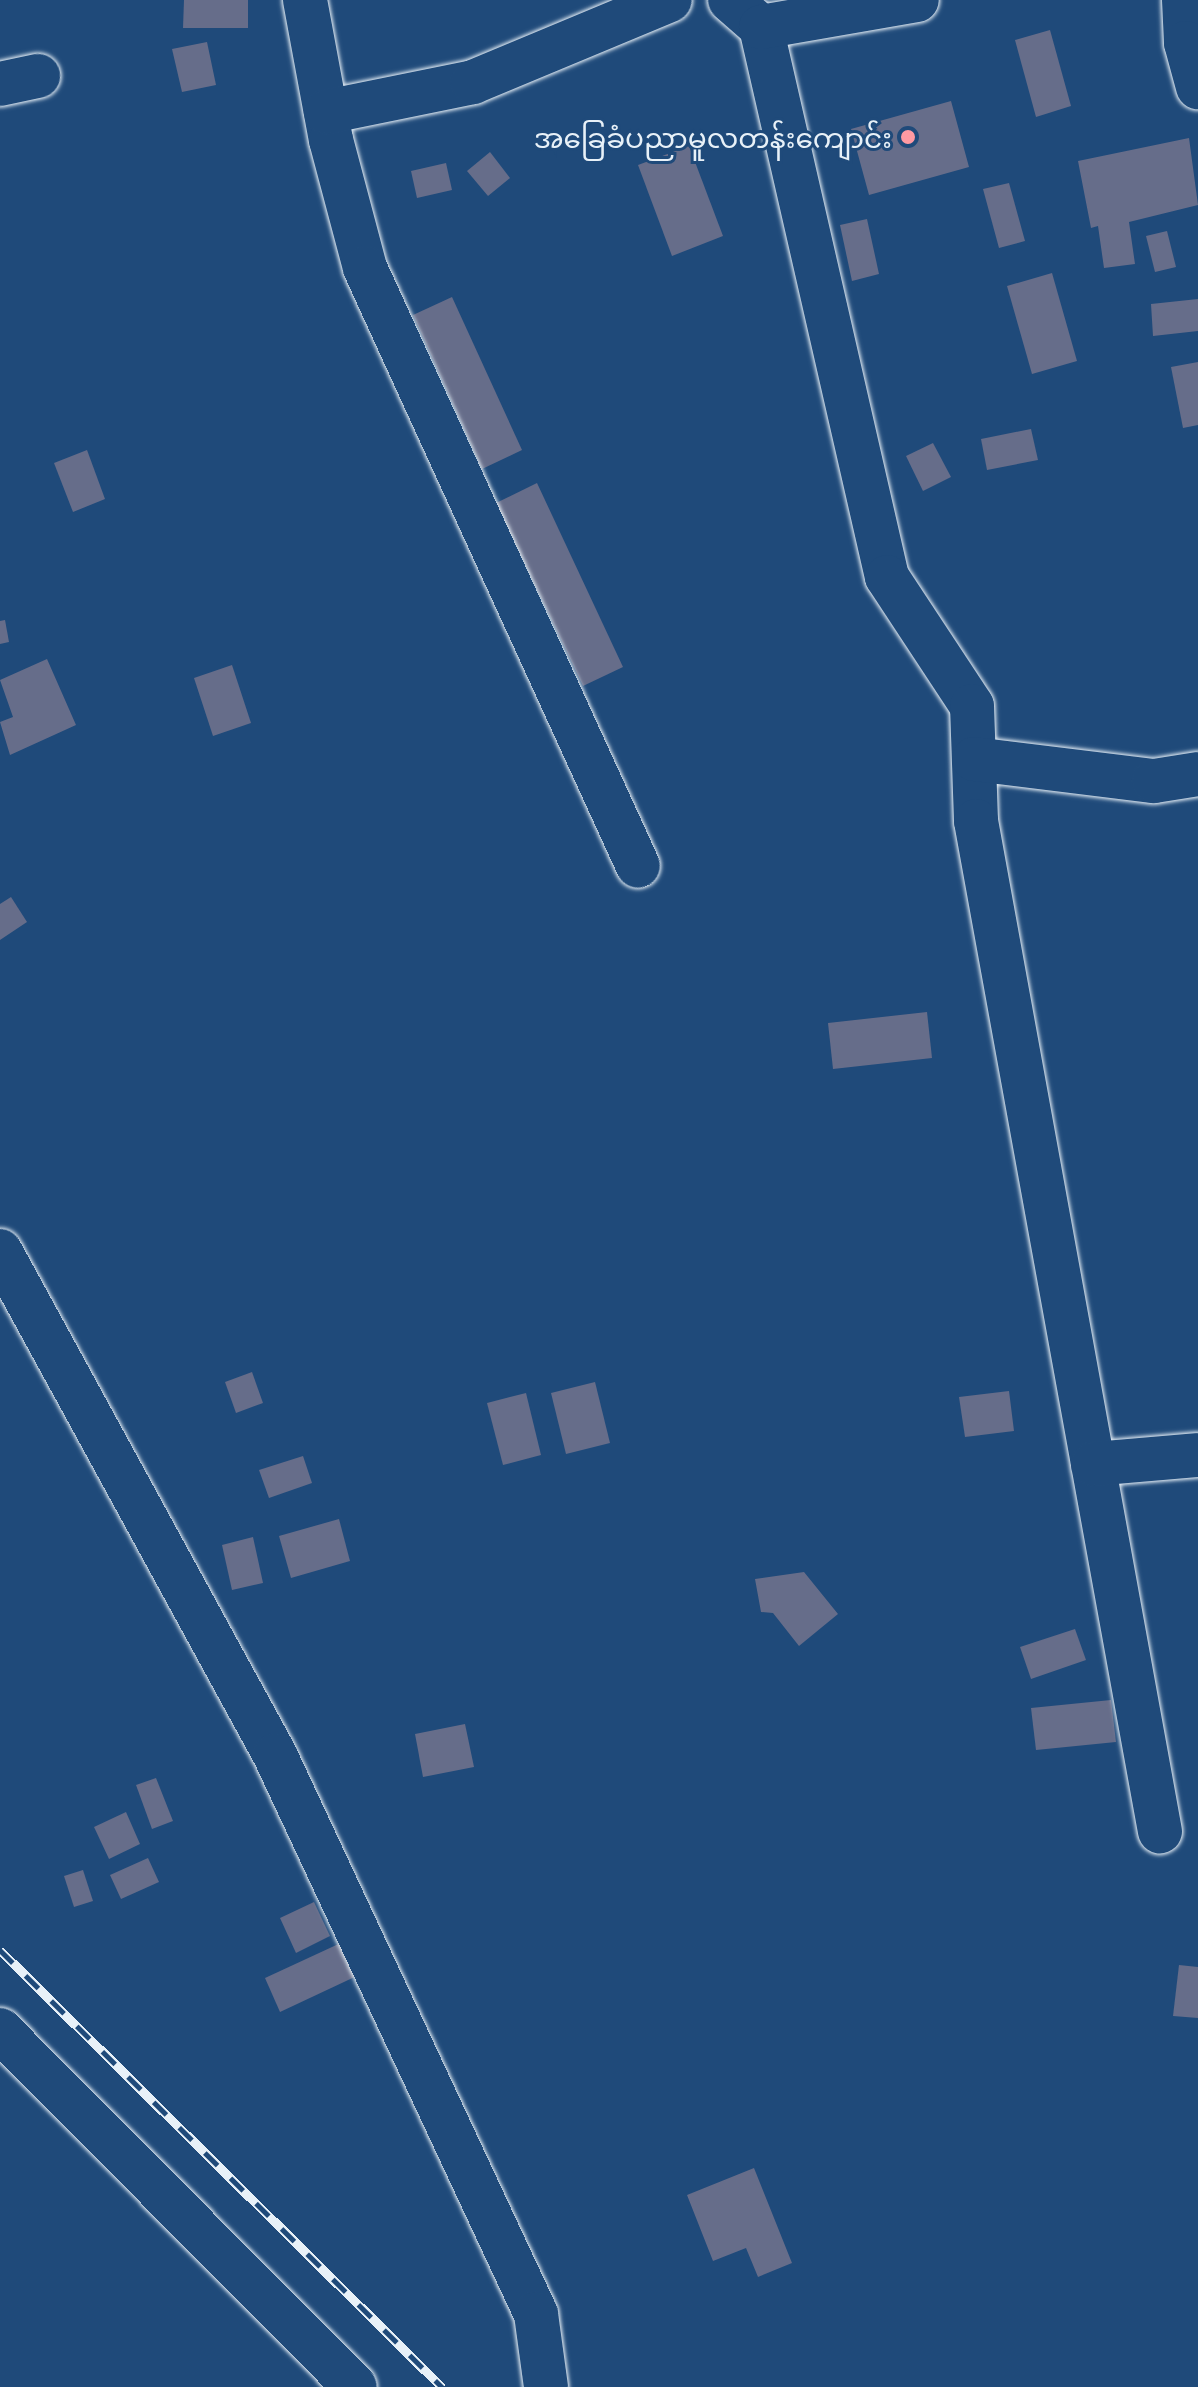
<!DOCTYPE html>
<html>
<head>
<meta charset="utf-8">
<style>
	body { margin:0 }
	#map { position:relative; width:1198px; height:2387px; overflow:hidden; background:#1f4a7a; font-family:Mali,"Noto Sans Myanmar",sans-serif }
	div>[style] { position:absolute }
	.building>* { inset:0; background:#666d8a }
	.roads { filter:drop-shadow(0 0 2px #e8f1f8) drop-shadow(0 0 2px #e8f1f8) }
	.minor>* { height:44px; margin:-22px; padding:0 22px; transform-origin:22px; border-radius:22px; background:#1f4a7a }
	.rail>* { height:9px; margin-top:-4.5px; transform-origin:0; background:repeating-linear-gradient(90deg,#1f4a7a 0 18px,#e8f1f8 0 36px); box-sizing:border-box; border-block:2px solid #e8f1f8 }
	.dots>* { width:22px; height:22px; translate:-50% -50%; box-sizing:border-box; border:4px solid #1f4a7a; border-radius:50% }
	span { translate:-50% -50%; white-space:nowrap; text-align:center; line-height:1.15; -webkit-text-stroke:6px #1f4a7a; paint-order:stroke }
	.poi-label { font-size:28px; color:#e8f1f8 }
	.right { translate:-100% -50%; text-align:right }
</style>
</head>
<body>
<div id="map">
	<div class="building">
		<i style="clip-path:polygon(184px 0,248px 0,248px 28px,183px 28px)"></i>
		<i style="clip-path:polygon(1050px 30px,1071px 106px,1036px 117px,1015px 40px)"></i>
		<i style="clip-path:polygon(207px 42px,216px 85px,182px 92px,172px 49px)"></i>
		<i style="clip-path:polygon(951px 101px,969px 167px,869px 195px,851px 129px)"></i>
		<i style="clip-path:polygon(1189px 138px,1198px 205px,1129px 222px,1135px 264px,1104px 268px,1098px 226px,1091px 228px,1078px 161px)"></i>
		<i style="clip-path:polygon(689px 146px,723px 236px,672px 256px,638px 165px)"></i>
		<i style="clip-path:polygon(490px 152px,510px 178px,488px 196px,467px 171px)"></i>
		<i style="clip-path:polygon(446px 163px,452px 190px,417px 198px,411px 171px)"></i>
		<i style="clip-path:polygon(1009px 183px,1025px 241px,999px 248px,983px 189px)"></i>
		<i style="clip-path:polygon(867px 219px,879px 274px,852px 281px,840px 225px)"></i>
		<i style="clip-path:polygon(1167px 231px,1176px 267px,1155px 272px,1146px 236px)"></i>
		<i style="clip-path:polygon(1052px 273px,1077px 361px,1032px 374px,1007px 286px)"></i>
		<i style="clip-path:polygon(452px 297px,522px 450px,482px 469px,413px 315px)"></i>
		<i style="clip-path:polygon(1198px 299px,1198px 331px,1153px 336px,1151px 304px)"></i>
		<i style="clip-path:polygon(1198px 362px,1198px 425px,1183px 428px,1171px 367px)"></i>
		<i style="clip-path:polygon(1031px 429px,1038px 460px,987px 470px,981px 439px)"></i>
		<i style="clip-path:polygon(933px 443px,951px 477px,923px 491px,906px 456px)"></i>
		<i style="clip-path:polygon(87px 450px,105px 499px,73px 512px,54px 463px)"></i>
		<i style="clip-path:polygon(537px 483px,623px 667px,583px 686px,496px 503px)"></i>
		<i style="clip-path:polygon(5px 620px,9px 642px,0 644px,0 621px)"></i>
		<i style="clip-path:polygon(47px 659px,76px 725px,10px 755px,0 722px,13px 717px,0 680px)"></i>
		<i style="clip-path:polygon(232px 665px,251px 723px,213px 736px,194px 678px)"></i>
		<i style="clip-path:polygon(11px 897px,27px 922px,0 940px,0 904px)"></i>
		<i style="clip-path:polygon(927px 1012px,932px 1058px,833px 1069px,828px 1023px)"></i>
		<i style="clip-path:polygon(252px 1372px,263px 1403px,236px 1413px,225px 1382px)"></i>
		<i style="clip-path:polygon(595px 1382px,610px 1443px,566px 1454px,551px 1393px)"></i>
		<i style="clip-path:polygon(1009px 1391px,1014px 1431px,965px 1437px,959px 1397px)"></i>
		<i style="clip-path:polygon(526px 1393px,541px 1455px,503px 1465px,487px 1403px)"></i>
		<i style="clip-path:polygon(303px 1456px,312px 1483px,269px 1498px,259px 1470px)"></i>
		<i style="clip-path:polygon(339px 1519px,350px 1561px,291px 1578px,279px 1536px)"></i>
		<i style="clip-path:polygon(253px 1537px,263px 1583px,232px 1590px,222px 1545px)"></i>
		<i style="clip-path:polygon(804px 1572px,838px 1614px,799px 1646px,773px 1613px,761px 1612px,755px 1579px)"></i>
		<i style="clip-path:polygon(1075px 1629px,1086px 1660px,1031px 1679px,1020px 1647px)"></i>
		<i style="clip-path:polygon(1111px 1700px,1116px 1742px,1036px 1750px,1031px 1708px)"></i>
		<i style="clip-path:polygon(465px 1724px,474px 1767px,423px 1777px,415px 1734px)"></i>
		<i style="clip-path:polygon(156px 1778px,173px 1821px,152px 1829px,136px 1785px)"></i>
		<i style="clip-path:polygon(126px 1812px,140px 1844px,109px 1859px,94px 1827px)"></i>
		<i style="clip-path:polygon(148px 1858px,159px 1882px,121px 1899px,110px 1875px)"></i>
		<i style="clip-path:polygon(83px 1870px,93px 1901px,74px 1907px,64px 1876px)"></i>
		<i style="clip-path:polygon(314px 1902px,330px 1936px,296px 1953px,280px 1918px)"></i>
		<i style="clip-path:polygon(345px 1941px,361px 1974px,280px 2012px,265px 1978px)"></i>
		<i style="clip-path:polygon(1179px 1965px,1198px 1967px,1198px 2018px,1173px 2016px)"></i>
		<i style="clip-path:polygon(754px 2168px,792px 2263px,758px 2277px,746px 2248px,713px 2261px,687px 2195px)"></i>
	</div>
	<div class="roads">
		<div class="minor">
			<i style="left:305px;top:0;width:142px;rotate:79.5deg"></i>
			<i style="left:331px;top:140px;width:132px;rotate:75.1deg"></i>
			<i style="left:365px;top:268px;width:657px;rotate:65.46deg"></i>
			<i style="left:730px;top:0;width:41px;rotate:41.1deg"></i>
			<i style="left:761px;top:27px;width:564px;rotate:77.1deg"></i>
			<i style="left:887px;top:577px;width:154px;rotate:56.6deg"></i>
			<i style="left:972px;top:706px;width:115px;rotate:88deg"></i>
			<i style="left:976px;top:821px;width:1027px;rotate:79.68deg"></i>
			<i style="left:1184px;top:0;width:43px;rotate:87.3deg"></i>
			<i style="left:1186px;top:43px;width:46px;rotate:74.7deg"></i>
			<i style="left:761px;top:27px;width:158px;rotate:-9.8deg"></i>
			<i style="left:0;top:84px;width:39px;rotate:-12deg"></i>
			<i style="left:326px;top:112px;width:150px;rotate:-11.5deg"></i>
			<i style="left:473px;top:82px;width:213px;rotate:-22.6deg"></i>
			<i style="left:974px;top:759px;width:181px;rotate:7deg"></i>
			<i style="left:1154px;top:781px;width:45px;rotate:-9deg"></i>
			<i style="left:0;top:1251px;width:574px;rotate:61.38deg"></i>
			<i style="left:275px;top:1755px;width:617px;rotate:64.97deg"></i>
			<i style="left:536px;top:2314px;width:74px;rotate:82.2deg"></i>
			<i style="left:1093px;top:1464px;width:105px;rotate:-4.9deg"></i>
			<i style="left:0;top:2030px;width:503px;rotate:45.16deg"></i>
		</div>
	</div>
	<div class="rail">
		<i style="left:0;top:1950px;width:622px;rotate:44.67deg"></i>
	</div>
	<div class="dots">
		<i style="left:908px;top:137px;background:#ff9aa2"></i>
	</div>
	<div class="poi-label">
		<span class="right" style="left:892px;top:137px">အခြေခံပညာမူလတန်းကျောင်း</span>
	</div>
</div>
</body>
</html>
